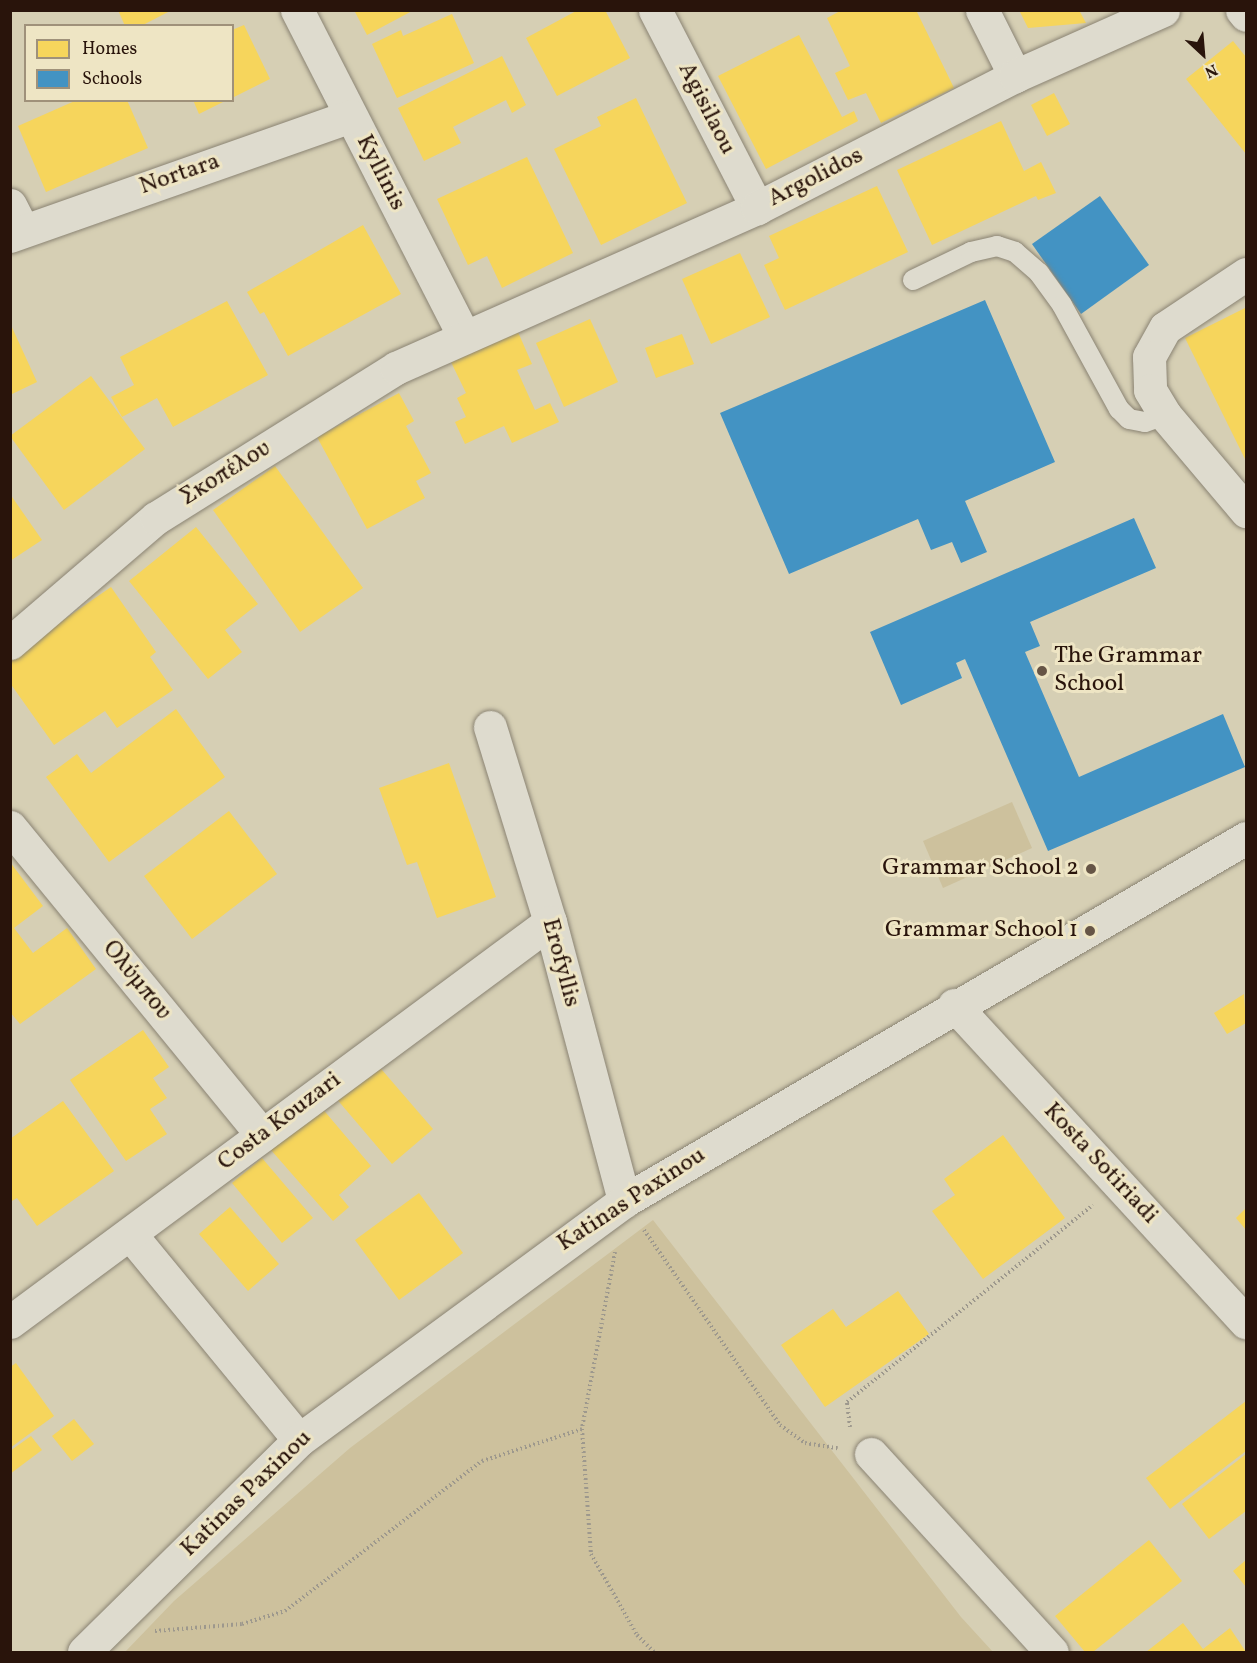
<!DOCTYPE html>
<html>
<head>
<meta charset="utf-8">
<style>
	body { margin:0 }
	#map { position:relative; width:1257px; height:1663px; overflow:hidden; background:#d6cfb4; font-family:Vollkorn,serif }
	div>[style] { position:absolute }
	.green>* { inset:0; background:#cdc19d }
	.homes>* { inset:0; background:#f6d55c }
	.schools>* { inset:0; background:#4393c3 }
	.path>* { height:4px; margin-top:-2px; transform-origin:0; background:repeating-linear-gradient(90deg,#9d988d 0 1.5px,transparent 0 4.5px) }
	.roads { filter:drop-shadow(0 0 2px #8a8373) drop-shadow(0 0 2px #8a8373) }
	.service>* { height:20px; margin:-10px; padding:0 10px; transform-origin:10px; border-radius:10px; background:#dedbce }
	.minor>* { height:33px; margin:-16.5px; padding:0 16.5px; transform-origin:16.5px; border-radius:16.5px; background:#dedbce }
	.tertiary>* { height:33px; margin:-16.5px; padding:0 16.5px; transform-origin:16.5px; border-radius:16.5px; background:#dedbce }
	.dots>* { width:16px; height:16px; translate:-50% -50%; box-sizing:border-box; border:3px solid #eee5c4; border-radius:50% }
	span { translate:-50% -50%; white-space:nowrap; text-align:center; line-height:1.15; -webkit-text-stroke:6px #eee5c4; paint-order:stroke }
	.street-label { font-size:24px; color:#29140b }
	.poi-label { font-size:24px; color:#29140b }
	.left { translate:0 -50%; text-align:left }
	.right { translate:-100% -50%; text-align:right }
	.frame { position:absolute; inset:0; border:12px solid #29140b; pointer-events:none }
	.legend { position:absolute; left:24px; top:24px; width:210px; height:78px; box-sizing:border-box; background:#eee5c4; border:2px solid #9f917a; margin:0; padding:8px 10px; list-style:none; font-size:18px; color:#29140b }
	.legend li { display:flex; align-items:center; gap:12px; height:30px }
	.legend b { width:30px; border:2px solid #9f917a }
	.north { position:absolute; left:1173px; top:24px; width:60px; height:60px; -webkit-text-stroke:4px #eee5c4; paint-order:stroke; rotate:154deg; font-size:16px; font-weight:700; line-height:24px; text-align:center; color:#29140b }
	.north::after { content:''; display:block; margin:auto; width:21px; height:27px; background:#29140b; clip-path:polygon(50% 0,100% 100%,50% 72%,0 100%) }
</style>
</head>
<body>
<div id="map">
	<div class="green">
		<i style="clip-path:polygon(1012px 802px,1032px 848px,943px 888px,923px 841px)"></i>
		<i style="clip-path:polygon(653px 1220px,961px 1617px,993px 1652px,125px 1652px,174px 1601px,350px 1448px)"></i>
	</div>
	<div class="homes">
		<i style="clip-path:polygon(118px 10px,172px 10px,141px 26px,125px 26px)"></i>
		<i style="clip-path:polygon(354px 10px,414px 10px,367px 35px)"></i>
		<i style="clip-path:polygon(578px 10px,605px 10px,630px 58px,557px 96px,526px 38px)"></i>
		<i style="clip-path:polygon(842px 10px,916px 10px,954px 88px,881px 123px,866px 93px,848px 100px,835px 73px,850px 66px,827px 18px)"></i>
		<i style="clip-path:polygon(1019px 10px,1079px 10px,1086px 23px,1028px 28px)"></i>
		<i style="clip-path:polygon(452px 14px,474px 63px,397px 98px,372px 44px,401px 30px,403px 36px)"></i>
		<i style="clip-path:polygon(244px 25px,270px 79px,232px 98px,232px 30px)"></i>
		<i style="clip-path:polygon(799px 35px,842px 117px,854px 111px,858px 121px,766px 169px,718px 76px)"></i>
		<i style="clip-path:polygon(1233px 41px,1246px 57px,1246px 154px,1186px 79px)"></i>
		<i style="clip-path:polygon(502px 56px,526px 105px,512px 113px,506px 100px,453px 127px,461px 143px,424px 161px,398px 108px)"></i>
		<i style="clip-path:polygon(1054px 93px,1070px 124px,1047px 136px,1031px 105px)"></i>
		<i style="clip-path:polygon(636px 98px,687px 203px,601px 245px,554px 149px,601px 126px,597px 117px)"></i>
		<i style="clip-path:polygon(77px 100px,127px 100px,148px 148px,46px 192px,18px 126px)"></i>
		<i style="clip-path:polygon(193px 100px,227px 100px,199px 114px)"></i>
		<i style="clip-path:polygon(1001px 121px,1024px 171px,1041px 162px,1056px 193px,1038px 200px,1036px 196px,932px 245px,897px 170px)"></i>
		<i style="clip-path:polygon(527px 157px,573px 253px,502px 288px,487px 256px,468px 265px,437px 199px)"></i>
		<i style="clip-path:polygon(877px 186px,908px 252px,785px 310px,764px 265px,779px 258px,769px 236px)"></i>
		<i style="clip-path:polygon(363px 225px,401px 294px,288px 356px,264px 312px,260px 314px,247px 292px)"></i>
		<i style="clip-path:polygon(740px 253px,770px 317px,711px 344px,682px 279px)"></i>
		<i style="clip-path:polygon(227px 301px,268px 375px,173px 427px,157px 398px,122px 417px,111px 397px,134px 385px,120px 357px)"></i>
		<i style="clip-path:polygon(1245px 308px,1246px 312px,1246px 461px,1185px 338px)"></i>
		<i style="clip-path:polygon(590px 319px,618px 382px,564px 407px,536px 343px)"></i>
		<i style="clip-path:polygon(10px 323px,37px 382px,10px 395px)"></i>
		<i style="clip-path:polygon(518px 332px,532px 364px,517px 370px,535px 410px,550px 403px,559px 422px,512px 443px,504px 426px,465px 444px,455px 422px,466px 417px,457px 398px,466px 393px,451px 362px)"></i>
		<i style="clip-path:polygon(682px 334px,694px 364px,656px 378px,645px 348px)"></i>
		<i style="clip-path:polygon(91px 376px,145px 449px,64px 510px,10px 436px)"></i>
		<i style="clip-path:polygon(399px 393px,414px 421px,406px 426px,431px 473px,416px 481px,425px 498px,367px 529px,317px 437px)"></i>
		<i style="clip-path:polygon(275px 466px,363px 588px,300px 632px,213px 510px)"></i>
		<i style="clip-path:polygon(10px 494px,42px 540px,10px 561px)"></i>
		<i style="clip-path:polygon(196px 527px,258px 604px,225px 630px,242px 652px,208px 679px,129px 581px)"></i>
		<i style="clip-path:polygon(111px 587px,156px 652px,150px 657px,173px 690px,117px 728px,105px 711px,54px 745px,10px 683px,10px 657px)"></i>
		<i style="clip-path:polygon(176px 709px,225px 777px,109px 862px,46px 777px,77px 754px,91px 773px)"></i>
		<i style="clip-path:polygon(449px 763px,496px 897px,437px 918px,417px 862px,407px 865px,379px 788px)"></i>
		<i style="clip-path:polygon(229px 811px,277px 874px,192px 939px,144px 876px)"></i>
		<i style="clip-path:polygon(10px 862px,43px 906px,14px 928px,33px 953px,67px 928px,96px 969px,20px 1024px,10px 1012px)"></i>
		<i style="clip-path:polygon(1244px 994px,1246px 1023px,1227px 1034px,1214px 1013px)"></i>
		<i style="clip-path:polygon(143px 1030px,169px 1067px,153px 1078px,167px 1098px,150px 1109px,167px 1134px,126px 1161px,70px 1080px)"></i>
		<i style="clip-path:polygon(376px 1063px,433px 1129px,392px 1164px,335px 1097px)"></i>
		<i style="clip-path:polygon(63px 1101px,114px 1171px,37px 1226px,17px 1198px,10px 1202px,10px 1139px)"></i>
		<i style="clip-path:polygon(321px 1107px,371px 1166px,339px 1195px,349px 1207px,333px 1221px,271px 1150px)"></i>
		<i style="clip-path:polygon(1003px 1135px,1065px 1218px,983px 1279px,932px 1211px,955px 1195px,944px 1179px)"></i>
		<i style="clip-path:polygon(262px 1158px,313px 1218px,282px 1243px,232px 1183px)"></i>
		<i style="clip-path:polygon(419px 1193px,463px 1253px,399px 1300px,355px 1240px)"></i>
		<i style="clip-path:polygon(230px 1207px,279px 1264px,248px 1291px,199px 1234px)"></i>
		<i style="clip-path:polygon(1246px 1208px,1246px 1230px,1236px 1218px)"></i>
		<i style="clip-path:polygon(898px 1291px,929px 1334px,825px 1407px,781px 1345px,833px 1309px,846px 1327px)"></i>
		<i style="clip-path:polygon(16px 1363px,54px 1416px,10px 1448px,10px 1367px)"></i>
		<i style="clip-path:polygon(1246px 1401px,1246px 1451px,1170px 1509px,1146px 1478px)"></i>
		<i style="clip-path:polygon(74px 1419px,94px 1444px,72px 1461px,52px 1436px)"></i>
		<i style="clip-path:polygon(31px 1436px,42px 1450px,10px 1474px,10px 1451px)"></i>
		<i style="clip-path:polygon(1246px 1454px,1246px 1511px,1209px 1539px,1182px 1504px)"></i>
		<i style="clip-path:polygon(1149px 1540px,1182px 1581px,1093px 1652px,1085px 1652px,1055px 1616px)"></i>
		<i style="clip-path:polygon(1246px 1560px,1246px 1587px,1233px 1571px)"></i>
		<i style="clip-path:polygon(1183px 1623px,1203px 1649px,1230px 1628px,1246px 1652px,1146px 1652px)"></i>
	</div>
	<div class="schools">
		<i style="clip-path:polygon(1100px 196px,1149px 265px,1081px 314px,1032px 244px)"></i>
		<i style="clip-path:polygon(985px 300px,1055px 462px,965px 501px,987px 552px,961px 563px,952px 542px,931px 550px,918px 519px,789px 574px,720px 413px)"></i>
		<i style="clip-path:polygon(1134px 518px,1156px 568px,1030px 622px,1040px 646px,1025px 652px,1079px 777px,1223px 714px,1245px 767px,1048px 851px,965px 659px,956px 663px,962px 678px,901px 705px,870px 632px)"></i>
	</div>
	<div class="path">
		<i style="left:644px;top:1230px;width:238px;rotate:55.1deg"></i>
		<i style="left:780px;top:1425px;width:31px;rotate:36deg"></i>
		<i style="left:805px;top:1443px;width:33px;rotate:9deg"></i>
		<i style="left:615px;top:1252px;width:180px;rotate:100.6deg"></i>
		<i style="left:582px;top:1429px;width:125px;rotate:85.9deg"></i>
		<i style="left:591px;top:1554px;width:93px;rotate:60.4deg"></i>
		<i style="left:637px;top:1635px;width:24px;rotate:45deg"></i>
		<i style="left:850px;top:1427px;width:25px;rotate:-97deg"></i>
		<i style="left:847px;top:1402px;width:315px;rotate:-38.7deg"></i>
		<i style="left:155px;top:1631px;width:87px;rotate:-4.6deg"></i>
		<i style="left:242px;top:1624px;width:45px;rotate:-16.8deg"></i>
		<i style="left:285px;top:1611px;width:248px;rotate:-37.3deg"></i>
		<i style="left:482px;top:1461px;width:105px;rotate:-17.7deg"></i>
	</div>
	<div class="roads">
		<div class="service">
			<i style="left:913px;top:280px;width:64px;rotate:-25.8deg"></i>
			<i style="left:971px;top:252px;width:27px;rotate:-13deg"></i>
			<i style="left:997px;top:246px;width:19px;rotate:18deg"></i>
			<i style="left:1015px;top:252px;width:32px;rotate:41deg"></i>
			<i style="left:1039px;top:273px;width:39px;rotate:54deg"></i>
			<i style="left:1062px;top:305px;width:119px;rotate:61.3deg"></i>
			<i style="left:1119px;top:409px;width:14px;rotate:45deg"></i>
			<i style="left:1129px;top:419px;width:16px;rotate:11deg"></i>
			<i style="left:1145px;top:422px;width:21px;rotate:-19deg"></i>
		</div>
		<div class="minor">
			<i style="left:297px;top:10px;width:366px;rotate:62.9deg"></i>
			<i style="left:655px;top:10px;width:223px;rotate:62.7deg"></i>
			<i style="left:982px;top:10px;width:74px;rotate:63.4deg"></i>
			<i style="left:1242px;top:10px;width:6px;rotate:51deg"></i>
			<i style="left:10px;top:205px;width:27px;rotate:63deg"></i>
			<i style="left:10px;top:236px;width:361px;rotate:-19.4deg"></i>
			<i style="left:1246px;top:274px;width:97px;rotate:146.3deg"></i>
			<i style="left:1165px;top:328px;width:33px;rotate:119deg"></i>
			<i style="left:1149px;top:357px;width:33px;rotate:88deg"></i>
			<i style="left:1150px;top:390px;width:29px;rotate:59deg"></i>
			<i style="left:1165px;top:415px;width:126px;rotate:49.8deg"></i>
			<i style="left:10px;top:643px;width:192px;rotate:-40.6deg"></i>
			<i style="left:156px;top:518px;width:283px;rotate:-32deg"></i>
			<i style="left:396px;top:368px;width:395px;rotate:-23.9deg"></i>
			<i style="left:757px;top:208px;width:290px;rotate:-27.1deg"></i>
			<i style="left:1015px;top:76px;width:162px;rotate:-24deg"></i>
			<i style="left:490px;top:727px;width:204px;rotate:72.9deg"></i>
			<i style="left:550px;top:922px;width:289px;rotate:75.1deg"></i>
			<i style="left:10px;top:827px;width:398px;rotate:50.7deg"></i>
			<i style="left:954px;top:1005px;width:431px;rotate:47.4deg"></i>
			<i style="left:130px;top:1234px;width:266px;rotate:50.6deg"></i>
			<i style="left:10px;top:1322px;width:672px;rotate:-36.53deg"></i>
			<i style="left:871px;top:1454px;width:268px;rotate:47.6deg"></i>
		</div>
		<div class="tertiary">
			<i style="left:84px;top:1652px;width:302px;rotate:-44.6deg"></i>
			<i style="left:299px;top:1440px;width:403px;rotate:-36.3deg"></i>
			<i style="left:624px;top:1201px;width:720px;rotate:-30.27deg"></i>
		</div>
	</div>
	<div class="dots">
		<i style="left:1042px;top:671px;background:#665546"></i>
		<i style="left:1091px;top:869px;background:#665546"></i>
		<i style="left:1090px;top:931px;background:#665546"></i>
	</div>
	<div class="street-label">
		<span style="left:706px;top:109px;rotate:63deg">Agisilaou</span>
		<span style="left:380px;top:173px;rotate:63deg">Kyllinis</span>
		<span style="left:180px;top:175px;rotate:-19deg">Nortara</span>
		<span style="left:816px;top:178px;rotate:-27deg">Argolidos</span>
		<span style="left:226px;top:474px;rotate:-32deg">Σκοπέλου</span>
		<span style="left:560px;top:963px;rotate:75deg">Erofyllis</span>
		<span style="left:136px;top:981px;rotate:51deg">Ολύμπου</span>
		<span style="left:280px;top:1122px;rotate:-37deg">Costa Kouzari</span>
		<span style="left:1100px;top:1164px;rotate:47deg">Kosta Sotiriadi</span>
		<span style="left:632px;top:1200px;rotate:-33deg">Katinas Paxinou</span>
		<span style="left:247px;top:1494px;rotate:-44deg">Katinas Paxinou</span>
	</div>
	<div class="poi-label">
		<span class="left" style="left:1054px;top:671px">The Grammar<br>School</span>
		<span class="right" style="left:1079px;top:869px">Grammar School 2</span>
		<span class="right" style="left:1078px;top:931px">Grammar School 1</span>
	</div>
	<div class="frame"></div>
	<ul class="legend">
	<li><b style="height:16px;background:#f6d55c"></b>Homes</li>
	<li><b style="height:16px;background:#4393c3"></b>Schools</li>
	</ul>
	<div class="north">N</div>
</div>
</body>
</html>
